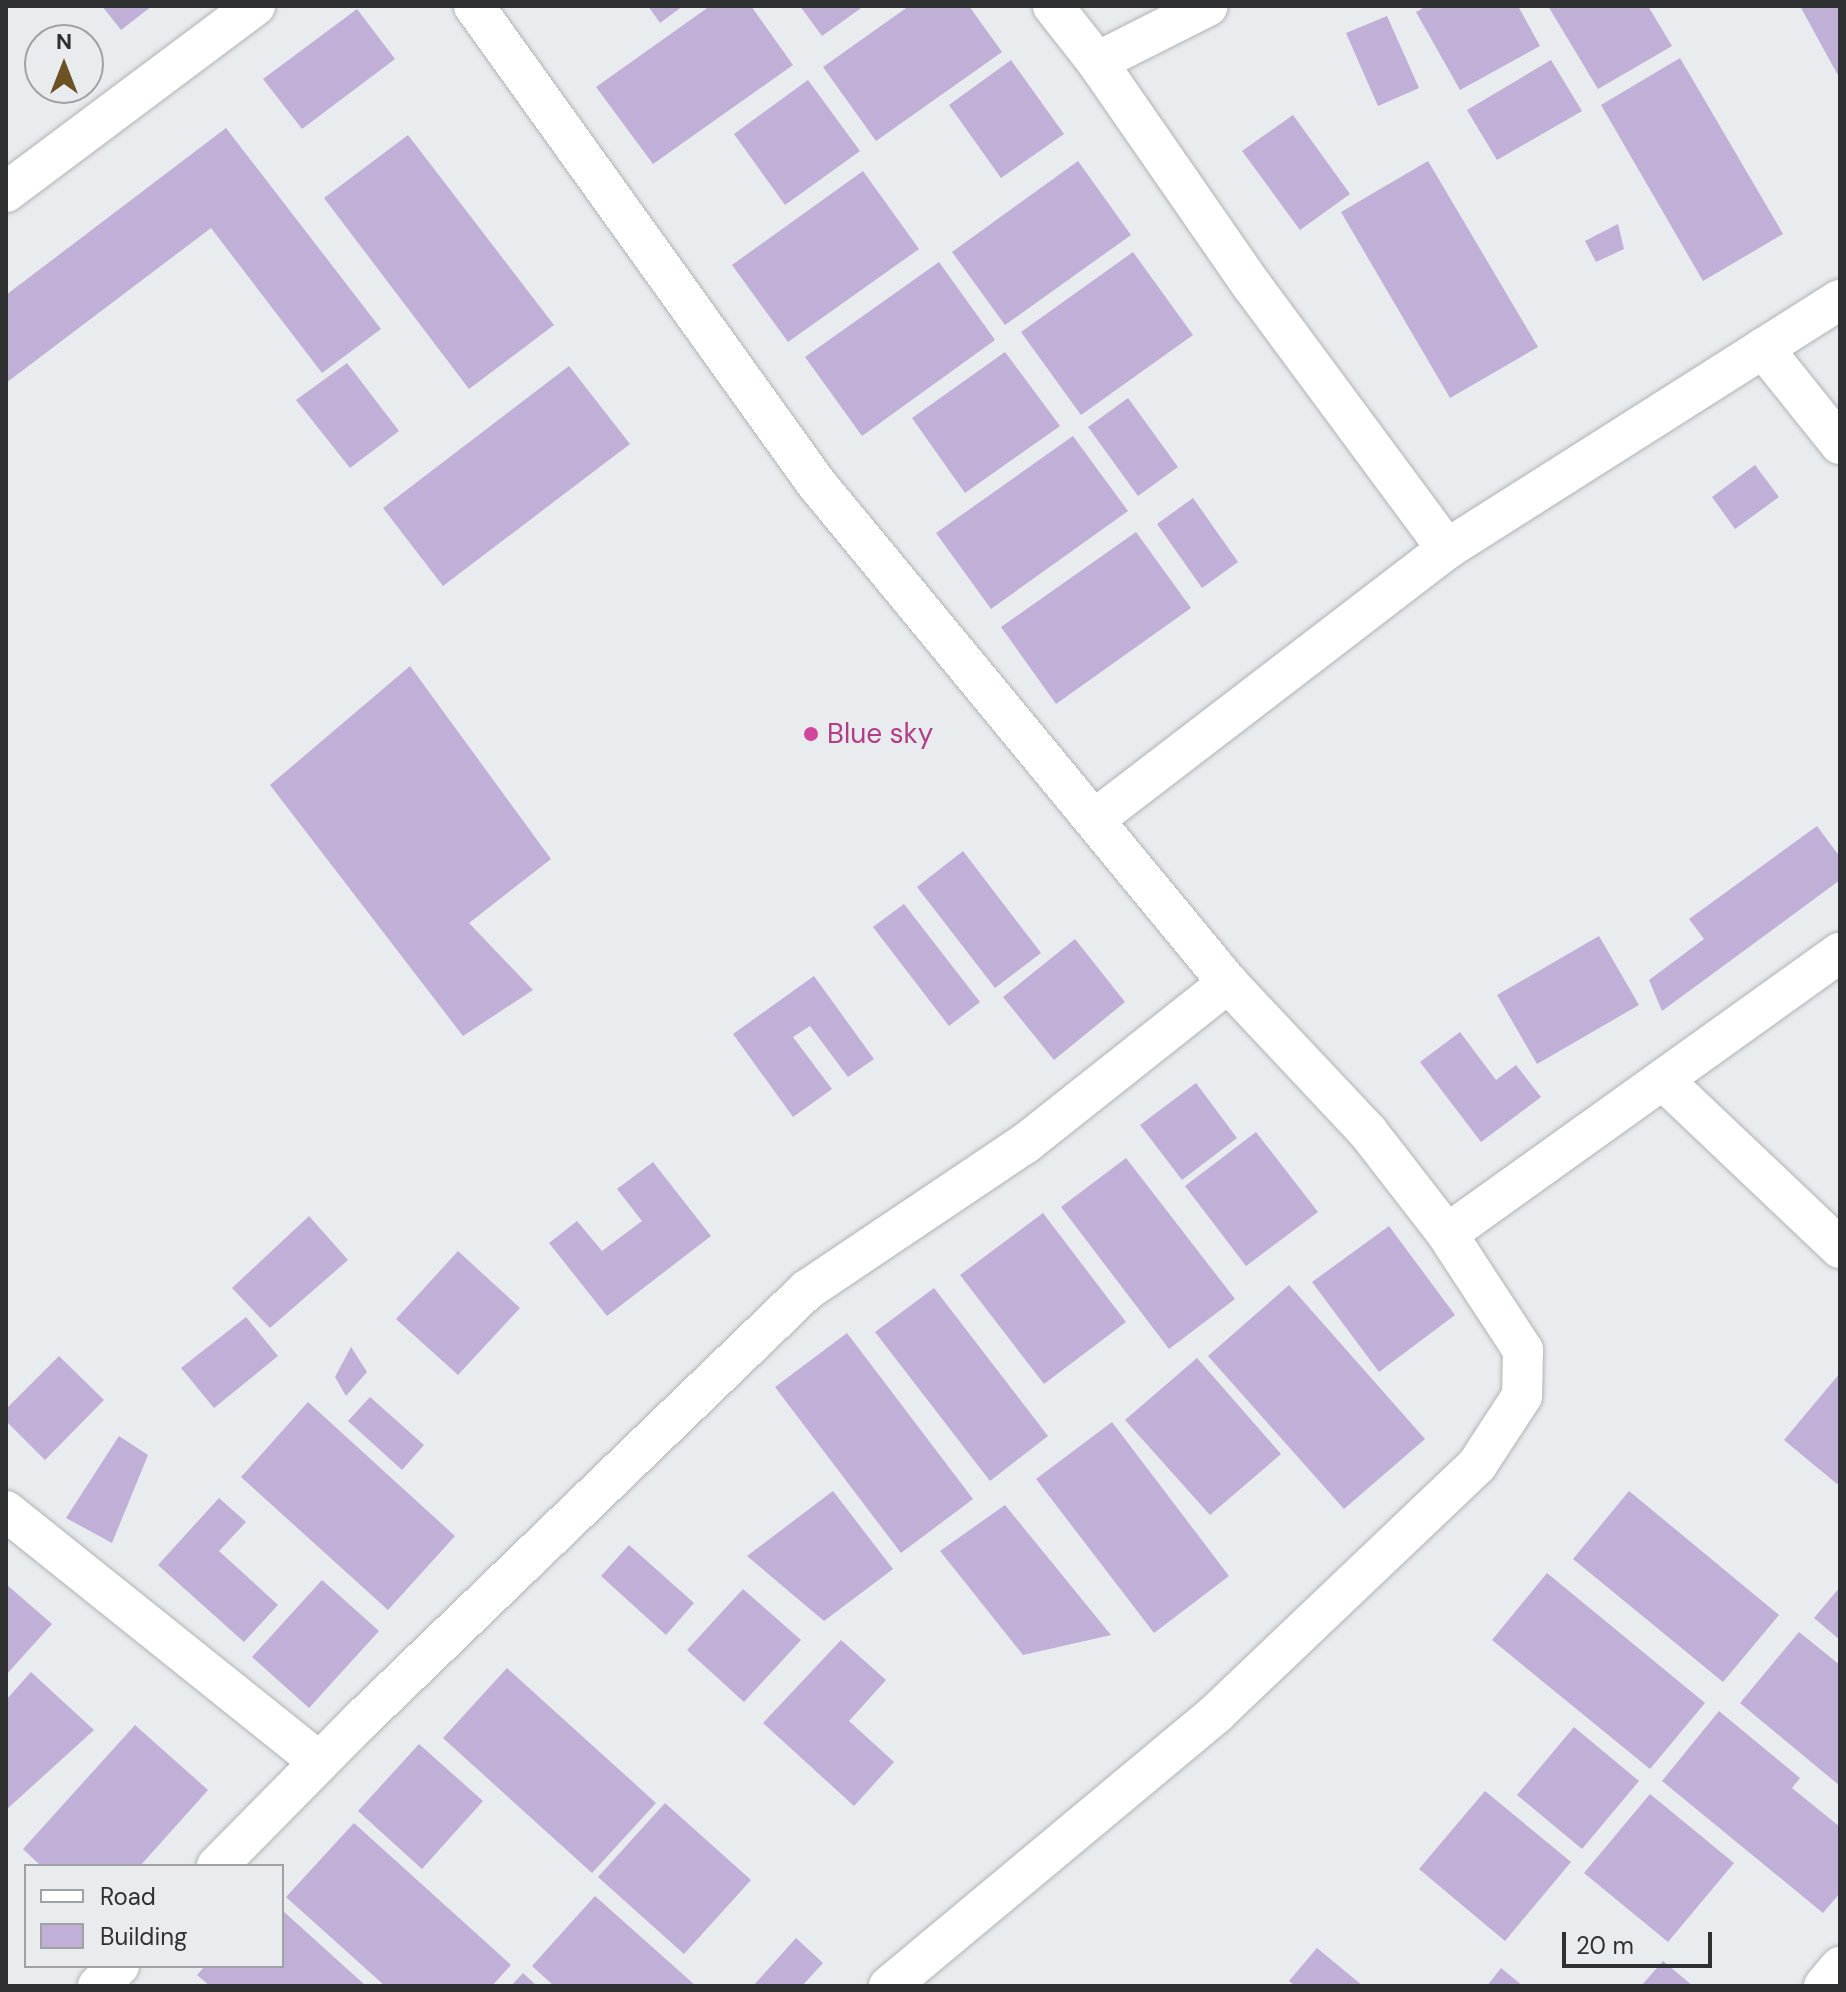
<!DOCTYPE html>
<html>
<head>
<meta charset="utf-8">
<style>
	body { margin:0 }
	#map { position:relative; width:1846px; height:1992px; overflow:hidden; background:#e9ecee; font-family:"DM Sans",sans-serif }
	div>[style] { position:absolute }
	.building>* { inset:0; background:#c0afd7 }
	.roads { filter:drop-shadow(0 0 2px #b1b3b6) drop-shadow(0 0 2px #b1b3b6) }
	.minor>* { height:40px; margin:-20px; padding:0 20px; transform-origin:20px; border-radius:20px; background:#fff }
	.dots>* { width:22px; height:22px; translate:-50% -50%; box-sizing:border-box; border:4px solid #e9ecee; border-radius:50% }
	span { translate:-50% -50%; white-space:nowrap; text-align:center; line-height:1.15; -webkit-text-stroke:6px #e9ecee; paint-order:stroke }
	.hotel-label { font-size:28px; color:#b23c85 }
	.left { translate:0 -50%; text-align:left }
	.frame { position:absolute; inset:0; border:8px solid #2f3031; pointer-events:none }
	.legend { position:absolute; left:24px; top:1864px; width:260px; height:104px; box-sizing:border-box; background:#e9ecee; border:2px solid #9fa1a2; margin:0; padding:10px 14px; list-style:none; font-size:24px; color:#2f3031 }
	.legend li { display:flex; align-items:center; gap:16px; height:40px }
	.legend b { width:40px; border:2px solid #9fa1a2 }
	.north { position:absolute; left:24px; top:24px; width:80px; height:80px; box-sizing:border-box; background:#e9ecee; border:2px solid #9fa1a2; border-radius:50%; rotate:0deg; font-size:22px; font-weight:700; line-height:32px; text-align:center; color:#2f3031 }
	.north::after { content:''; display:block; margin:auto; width:28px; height:36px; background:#6c5324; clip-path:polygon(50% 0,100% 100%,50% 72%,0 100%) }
	.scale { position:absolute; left:1562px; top:1932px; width:150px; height:36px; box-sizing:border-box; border:4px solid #2f3031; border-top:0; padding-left:10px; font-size:24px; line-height:28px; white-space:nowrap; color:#2f3031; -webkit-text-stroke:6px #e9ecee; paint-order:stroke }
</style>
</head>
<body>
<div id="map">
	<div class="building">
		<i style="clip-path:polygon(102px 6px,152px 6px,121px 30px)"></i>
		<i style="clip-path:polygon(648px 6px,683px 6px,660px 23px)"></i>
		<i style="clip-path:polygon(710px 6px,751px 6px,793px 65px,653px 164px,596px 87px)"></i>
		<i style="clip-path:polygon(800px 6px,864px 6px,822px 36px)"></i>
		<i style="clip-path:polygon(909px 6px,969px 6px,1002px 52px,876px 141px,823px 67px)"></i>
		<i style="clip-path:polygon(1427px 6px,1518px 6px,1540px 46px,1460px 90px,1416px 12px)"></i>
		<i style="clip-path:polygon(1548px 6px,1648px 6px,1672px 46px,1598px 89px)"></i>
		<i style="clip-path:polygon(1800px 6px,1840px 6px,1840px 79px)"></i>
		<i style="clip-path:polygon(357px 9px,395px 59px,302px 129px,263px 79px)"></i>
		<i style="clip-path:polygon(1387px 16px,1419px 88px,1378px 106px,1346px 33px)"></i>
		<i style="clip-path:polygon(1680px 58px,1783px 234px,1703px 281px,1601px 105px)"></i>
		<i style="clip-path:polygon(1011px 60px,1064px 134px,1001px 178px,949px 105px)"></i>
		<i style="clip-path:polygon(1551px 60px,1582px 111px,1497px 160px,1467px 110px)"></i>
		<i style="clip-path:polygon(808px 80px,860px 151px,785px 205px,734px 134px)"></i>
		<i style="clip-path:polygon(1293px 115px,1350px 194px,1300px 230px,1242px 151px)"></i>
		<i style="clip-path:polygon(226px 128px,381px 329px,322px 373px,211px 228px,6px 383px,6px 295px)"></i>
		<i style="clip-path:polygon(408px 135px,554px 325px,469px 389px,324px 198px)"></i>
		<i style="clip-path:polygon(1078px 161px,1131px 235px,1005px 325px,952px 252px)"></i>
		<i style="clip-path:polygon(1428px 161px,1538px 347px,1450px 398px,1341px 212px)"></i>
		<i style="clip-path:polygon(863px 171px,919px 249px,788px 342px,732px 265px)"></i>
		<i style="clip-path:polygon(1618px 224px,1624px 249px,1596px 262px,1585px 241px)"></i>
		<i style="clip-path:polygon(1133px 252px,1193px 335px,1081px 415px,1021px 332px)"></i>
		<i style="clip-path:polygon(939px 262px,995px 340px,862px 436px,805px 357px)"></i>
		<i style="clip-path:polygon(1005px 352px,1060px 426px,965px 493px,912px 418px)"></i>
		<i style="clip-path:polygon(347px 363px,399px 431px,350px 468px,296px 400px)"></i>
		<i style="clip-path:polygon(569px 366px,630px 444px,443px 586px,383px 508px)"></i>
		<i style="clip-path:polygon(1128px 398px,1178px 467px,1138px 496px,1088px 427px)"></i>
		<i style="clip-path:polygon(1073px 436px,1128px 511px,991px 609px,936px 533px)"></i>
		<i style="clip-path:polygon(1755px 465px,1779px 497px,1735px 529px,1712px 497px)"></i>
		<i style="clip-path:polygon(1193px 498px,1238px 562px,1202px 588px,1157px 524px)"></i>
		<i style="clip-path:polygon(1136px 532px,1191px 608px,1056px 704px,1001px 627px)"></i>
		<i style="clip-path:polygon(410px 666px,551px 859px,469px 923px,533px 990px,463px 1036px,270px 785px)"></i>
		<i style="clip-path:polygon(1817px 826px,1840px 857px,1840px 880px,1662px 1011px,1649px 980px,1704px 939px,1689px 919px)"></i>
		<i style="clip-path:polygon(963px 851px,1041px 953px,995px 988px,917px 887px)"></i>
		<i style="clip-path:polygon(904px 904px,980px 1002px,949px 1026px,873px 927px)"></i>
		<i style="clip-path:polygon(1599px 936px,1639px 1005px,1537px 1064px,1497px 995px)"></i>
		<i style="clip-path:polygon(1075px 939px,1125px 1002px,1054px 1060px,1003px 997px)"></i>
		<i style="clip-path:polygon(814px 976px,874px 1059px,848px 1077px,810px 1026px,793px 1037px,832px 1089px,793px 1117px,733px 1034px)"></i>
		<i style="clip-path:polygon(1460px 1032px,1496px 1080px,1516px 1065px,1541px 1097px,1481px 1142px,1420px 1062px)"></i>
		<i style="clip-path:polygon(1196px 1083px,1237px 1138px,1182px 1180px,1140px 1125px)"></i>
		<i style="clip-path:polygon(1256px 1132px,1318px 1212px,1246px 1266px,1185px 1186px)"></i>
		<i style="clip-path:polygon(1126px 1158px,1235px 1299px,1169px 1349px,1061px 1207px)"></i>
		<i style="clip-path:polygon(653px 1162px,711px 1236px,607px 1316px,549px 1243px,577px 1221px,602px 1251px,642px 1221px,617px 1189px)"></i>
		<i style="clip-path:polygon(1043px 1213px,1126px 1322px,1044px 1384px,960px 1275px)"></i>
		<i style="clip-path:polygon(309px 1216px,348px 1260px,270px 1328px,232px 1288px)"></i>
		<i style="clip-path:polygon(1389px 1226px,1455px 1315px,1379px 1372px,1312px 1282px)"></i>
		<i style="clip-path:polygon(458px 1251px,520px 1308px,458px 1375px,396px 1319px)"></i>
		<i style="clip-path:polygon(1289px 1285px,1425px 1439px,1344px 1509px,1208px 1356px)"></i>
		<i style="clip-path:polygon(934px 1288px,1048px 1436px,990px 1481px,875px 1332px)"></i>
		<i style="clip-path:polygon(246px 1317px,278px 1356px,214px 1408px,181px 1368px)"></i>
		<i style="clip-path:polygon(847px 1333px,973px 1499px,901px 1553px,775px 1387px)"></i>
		<i style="clip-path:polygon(351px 1347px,367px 1372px,346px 1396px,335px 1377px)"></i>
		<i style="clip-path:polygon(59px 1356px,104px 1400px,45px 1460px,6px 1421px,6px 1409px)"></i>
		<i style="clip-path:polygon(1197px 1358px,1281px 1454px,1210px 1515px,1125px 1420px)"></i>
		<i style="clip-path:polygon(1840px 1373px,1840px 1481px,1837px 1484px,1784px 1440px)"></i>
		<i style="clip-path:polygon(370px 1397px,424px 1445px,402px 1470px,348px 1421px)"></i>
		<i style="clip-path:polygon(308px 1402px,455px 1536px,388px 1610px,241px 1477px)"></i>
		<i style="clip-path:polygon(1112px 1422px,1229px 1576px,1154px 1633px,1036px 1479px)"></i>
		<i style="clip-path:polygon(119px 1436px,148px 1455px,112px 1543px,66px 1518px)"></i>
		<i style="clip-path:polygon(833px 1491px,893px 1569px,824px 1621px,747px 1556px)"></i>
		<i style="clip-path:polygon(1629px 1491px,1779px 1615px,1723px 1682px,1573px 1559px)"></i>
		<i style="clip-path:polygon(219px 1498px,246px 1522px,219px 1551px,278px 1605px,244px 1642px,158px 1565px)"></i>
		<i style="clip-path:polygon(1005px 1505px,1111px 1635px,1023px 1655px,940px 1551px)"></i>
		<i style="clip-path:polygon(629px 1545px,694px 1603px,666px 1635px,601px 1576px)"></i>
		<i style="clip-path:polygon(1547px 1573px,1705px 1703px,1650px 1769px,1492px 1640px)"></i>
		<i style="clip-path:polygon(322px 1580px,379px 1631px,309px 1708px,252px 1657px)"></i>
		<i style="clip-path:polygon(6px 1584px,52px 1624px,6px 1675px)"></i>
		<i style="clip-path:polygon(1840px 1587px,1840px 1640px,1814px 1618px)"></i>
		<i style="clip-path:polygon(743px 1589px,801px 1640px,744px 1702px,687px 1650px)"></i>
		<i style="clip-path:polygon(1799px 1632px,1840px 1665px,1840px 1786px,1740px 1703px)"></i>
		<i style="clip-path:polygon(841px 1640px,886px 1680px,849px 1721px,894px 1762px,854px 1806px,763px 1723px)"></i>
		<i style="clip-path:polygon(507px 1668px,656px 1803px,592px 1873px,443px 1738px)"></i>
		<i style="clip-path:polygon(31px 1672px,94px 1730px,6px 1810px,6px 1700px)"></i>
		<i style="clip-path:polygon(1719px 1711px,1800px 1778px,1792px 1788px,1840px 1827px,1840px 1893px,1823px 1913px,1662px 1781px)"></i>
		<i style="clip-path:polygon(135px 1725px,208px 1790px,140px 1866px,41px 1866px,23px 1849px)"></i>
		<i style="clip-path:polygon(1574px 1727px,1639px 1781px,1582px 1849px,1517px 1795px)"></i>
		<i style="clip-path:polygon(419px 1744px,483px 1801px,422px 1869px,358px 1811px)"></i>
		<i style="clip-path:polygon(1485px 1791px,1571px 1862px,1505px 1941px,1419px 1869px)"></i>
		<i style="clip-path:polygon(1650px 1794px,1734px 1863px,1668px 1942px,1584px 1873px)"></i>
		<i style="clip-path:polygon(665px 1803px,751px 1880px,684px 1954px,598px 1877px)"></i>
		<i style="clip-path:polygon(354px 1823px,511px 1965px,492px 1986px,385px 1986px,286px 1897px)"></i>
		<i style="clip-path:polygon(595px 1896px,696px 1986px,554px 1986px,532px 1966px)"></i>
		<i style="clip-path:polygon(282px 1910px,366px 1986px,210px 1986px,197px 1975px,205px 1966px,282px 1966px)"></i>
		<i style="clip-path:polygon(796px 1938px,823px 1963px,802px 1986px,753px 1986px)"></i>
		<i style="clip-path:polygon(1317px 1948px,1363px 1986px,1295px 1986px,1289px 1981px)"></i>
		<i style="clip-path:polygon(1663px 1961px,1693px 1986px,1641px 1986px)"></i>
		<i style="clip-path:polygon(1501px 1968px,1523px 1986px,1487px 1986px)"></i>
		<i style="clip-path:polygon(523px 1973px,537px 1986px,511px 1986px)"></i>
	</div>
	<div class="roads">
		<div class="minor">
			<i style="left:474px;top:6px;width:587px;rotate:54.36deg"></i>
			<i style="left:816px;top:483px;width:648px;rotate:50.51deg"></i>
			<i style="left:1228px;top:983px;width:204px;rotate:46.8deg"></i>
			<i style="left:1368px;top:1132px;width:129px;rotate:52.2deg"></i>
			<i style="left:1447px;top:1234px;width:139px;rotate:56.8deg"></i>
			<i style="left:1523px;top:1350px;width:46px;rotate:91.2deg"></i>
			<i style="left:1522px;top:1396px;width:82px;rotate:123.1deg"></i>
			<i style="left:1477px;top:1465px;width:359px;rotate:136.4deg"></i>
			<i style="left:1217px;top:1713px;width:427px;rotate:140.2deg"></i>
			<i style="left:1053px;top:6px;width:71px;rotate:51.8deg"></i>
			<i style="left:1097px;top:62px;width:274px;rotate:55.3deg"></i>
			<i style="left:1253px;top:287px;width:326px;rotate:53.5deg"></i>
			<i style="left:1097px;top:62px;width:124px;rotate:-26.8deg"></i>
			<i style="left:6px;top:192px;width:311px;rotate:-36.8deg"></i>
			<i style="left:1763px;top:348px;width:123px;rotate:51.3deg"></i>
			<i style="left:1095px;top:819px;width:444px;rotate:-37.5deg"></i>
			<i style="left:1447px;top:549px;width:465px;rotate:-32.4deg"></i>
			<i style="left:1663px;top:1080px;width:244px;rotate:43.5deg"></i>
			<i style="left:1447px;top:1234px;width:483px;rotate:-35.6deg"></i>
			<i style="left:6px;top:1511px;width:401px;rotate:38.7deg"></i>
			<i style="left:217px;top:1866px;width:204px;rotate:-45.4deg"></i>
			<i style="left:360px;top:1721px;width:621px;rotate:-43.96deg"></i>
			<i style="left:807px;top:1290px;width:264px;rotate:-33.9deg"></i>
			<i style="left:1026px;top:1143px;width:258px;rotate:-38.4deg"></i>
			<i style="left:98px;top:1986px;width:29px;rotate:-44deg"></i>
			<i style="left:1824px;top:1986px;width:25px;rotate:-50deg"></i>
		</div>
	</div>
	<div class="dots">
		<i style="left:811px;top:734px;background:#d1479c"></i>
	</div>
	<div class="hotel-label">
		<span class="left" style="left:827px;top:734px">Blue sky</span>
	</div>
	<div class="frame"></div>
	<ul class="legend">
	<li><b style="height:10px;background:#fff"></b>Road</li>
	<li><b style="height:22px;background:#c0afd7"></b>Building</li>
	</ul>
	<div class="north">N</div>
	<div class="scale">20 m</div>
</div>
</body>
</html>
